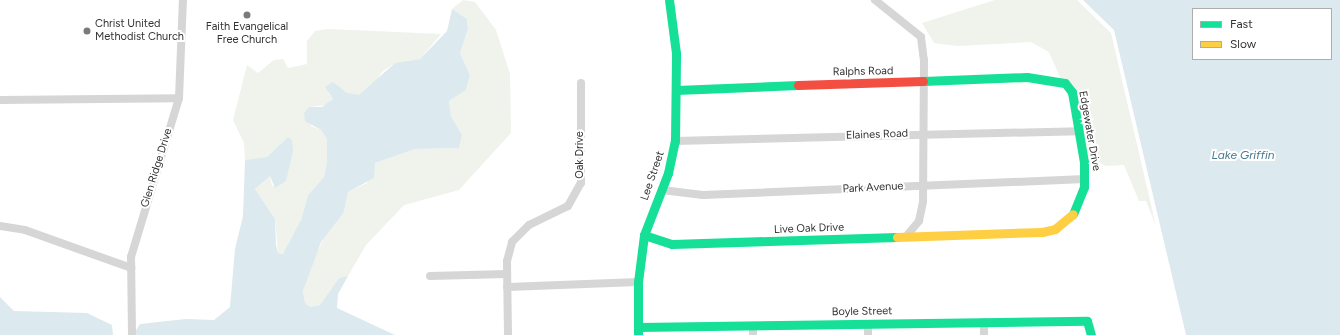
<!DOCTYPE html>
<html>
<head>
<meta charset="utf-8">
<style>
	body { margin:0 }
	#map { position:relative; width:1340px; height:335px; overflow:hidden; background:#fff; font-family:Figtree,sans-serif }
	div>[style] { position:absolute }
	.green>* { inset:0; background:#f0f2ec }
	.water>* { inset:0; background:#dce9ef }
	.street>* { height:8px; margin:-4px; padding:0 4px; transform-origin:4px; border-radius:4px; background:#d6d6d6 }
	.fast>* { height:9px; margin:-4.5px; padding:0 4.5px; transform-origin:4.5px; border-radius:4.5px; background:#16e098 }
	.slow>* { height:9px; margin:-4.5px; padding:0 4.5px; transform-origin:4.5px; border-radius:4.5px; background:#ffcf43 }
	.jam>* { height:9px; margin:-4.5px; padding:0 4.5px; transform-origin:4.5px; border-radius:4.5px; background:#f24e42 }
	.dots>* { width:11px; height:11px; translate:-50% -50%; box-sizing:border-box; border:2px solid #fff; border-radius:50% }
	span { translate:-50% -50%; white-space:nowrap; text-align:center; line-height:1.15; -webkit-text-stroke:4px #fff; paint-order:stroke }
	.poi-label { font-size:11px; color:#323232 }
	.left { translate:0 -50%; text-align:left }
	.street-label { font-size:11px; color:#323232 }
	.water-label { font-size:12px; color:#47788d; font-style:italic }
	.legend { position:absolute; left:1192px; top:8px; width:140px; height:52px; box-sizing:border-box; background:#fff; border:1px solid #adadad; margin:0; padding:5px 7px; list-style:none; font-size:12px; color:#323232 }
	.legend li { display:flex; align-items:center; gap:8px; height:20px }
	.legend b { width:20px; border:1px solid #adadad }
</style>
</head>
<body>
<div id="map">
	<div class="green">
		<i style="clip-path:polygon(463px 0,475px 2px,496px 30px,510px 74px,511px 133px,459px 190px,404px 205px,366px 245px,348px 276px,339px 278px,320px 305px,310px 307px,305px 303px,303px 291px,311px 265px,327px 231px,344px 212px,348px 192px,367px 183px,375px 163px,415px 149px,459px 148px,462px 135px,451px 116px,449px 101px,466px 90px,470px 75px,460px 53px,468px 29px,467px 19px,452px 9px)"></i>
		<i style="clip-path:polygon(995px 0,1077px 0,1111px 33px,1156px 226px,1146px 201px,1139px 201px,1124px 165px,1106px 166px,1086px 156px,1067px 93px,1049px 52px,1031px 42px,957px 46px,934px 43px,922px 23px)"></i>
		<i style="clip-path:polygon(328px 29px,441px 34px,420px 59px,395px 63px,383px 71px,369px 90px,359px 95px,328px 93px,333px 98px,327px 105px,309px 107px,311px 126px,321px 130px,327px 139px,327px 162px,324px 177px,308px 195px,301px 220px,284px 254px,278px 253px,275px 219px,255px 189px,270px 176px,272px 186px,286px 181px,292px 140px,288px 137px,267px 157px,245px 160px,244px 143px,233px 120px,247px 65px,258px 73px,274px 60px,283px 59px,288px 68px,307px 64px,307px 41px,315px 31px)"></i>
	</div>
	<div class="water">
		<i style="clip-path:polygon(evenodd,1083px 0,1340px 0,1340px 335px,1186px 335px,1114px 30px,1083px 0,1193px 9px,1331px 9px,1331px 59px,1193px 59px,1193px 9px)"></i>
		<i style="clip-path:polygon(452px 9px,467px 19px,468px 29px,460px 53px,470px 75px,466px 90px,449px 101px,451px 116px,462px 135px,459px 148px,415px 149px,375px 163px,374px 178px,348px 192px,344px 212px,321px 242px,303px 291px,305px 303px,310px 307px,320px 305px,339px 278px,348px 276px,338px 294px,337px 308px,395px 335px,133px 335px,140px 324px,186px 319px,214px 320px,230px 307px,235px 249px,243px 216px,245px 160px,267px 157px,288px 137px,292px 140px,293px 151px,286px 181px,275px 188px,270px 176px,255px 189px,275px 219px,276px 245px,278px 253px,283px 254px,301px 220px,308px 195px,324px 177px,327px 162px,327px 139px,321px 130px,305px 121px,304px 113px,309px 107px,322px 107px,333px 99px,325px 87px,333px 82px,347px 93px,359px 95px,395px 63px,420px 59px,447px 31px)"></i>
		<i style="clip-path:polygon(0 297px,14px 311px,87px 313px,112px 325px,113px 335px,0 335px)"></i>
	</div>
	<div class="street">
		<i style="left:875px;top:0;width:59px;rotate:38.8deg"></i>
		<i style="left:921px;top:37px;width:23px;rotate:83deg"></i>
		<i style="left:924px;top:60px;width:142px;rotate:90.4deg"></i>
		<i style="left:923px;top:202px;width:19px;rotate:102deg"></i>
		<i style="left:919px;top:221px;width:17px;rotate:130deg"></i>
		<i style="left:0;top:100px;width:179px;rotate:-0.6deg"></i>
		<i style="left:675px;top:141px;width:404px;rotate:-1.4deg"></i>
		<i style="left:662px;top:190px;width:41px;rotate:7deg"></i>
		<i style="left:703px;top:195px;width:382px;rotate:-2.4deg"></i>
		<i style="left:0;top:226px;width:25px;rotate:9deg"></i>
		<i style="left:25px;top:230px;width:113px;rotate:19.7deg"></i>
		<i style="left:430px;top:276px;width:77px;rotate:-1.5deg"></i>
		<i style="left:507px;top:287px;width:131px;rotate:-2.2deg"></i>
		<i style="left:984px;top:322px;width:13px;rotate:90deg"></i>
		<i style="left:868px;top:324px;width:11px;rotate:90deg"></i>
		<i style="left:753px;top:327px;width:8px;rotate:90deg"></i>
		<i style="left:132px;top:335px;width:78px;rotate:-90.7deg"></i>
		<i style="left:131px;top:257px;width:166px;rotate:-73.2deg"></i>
		<i style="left:179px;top:98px;width:98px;rotate:-87.7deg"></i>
		<i style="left:508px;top:335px;width:74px;rotate:-90.8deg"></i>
		<i style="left:507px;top:261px;width:20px;rotate:-75deg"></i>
		<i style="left:512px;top:242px;width:24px;rotate:-45deg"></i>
		<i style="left:529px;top:225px;width:43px;rotate:-26deg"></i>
		<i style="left:568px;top:206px;width:26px;rotate:-61deg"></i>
		<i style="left:581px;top:183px;width:100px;rotate:-90deg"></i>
	</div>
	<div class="fast">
		<i style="left:923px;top:81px;width:104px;rotate:-2.2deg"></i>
		<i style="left:1027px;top:77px;width:38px;rotate:9deg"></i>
		<i style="left:1065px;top:83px;width:11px;rotate:52deg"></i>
		<i style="left:1072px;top:92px;width:71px;rotate:80.3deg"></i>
		<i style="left:1084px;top:162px;width:25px;rotate:90deg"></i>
		<i style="left:1084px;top:187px;width:29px;rotate:112deg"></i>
		<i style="left:676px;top:90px;width:122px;rotate:-2.3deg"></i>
		<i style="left:644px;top:235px;width:29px;rotate:18deg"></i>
		<i style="left:672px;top:244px;width:225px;rotate:-1.8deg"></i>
		<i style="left:638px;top:327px;width:449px;rotate:-0.8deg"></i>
		<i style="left:1087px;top:321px;width:15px;rotate:74deg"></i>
		<i style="left:638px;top:334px;width:52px;rotate:-90deg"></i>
		<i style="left:638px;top:282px;width:47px;rotate:-82.7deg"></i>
		<i style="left:644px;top:235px;width:66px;rotate:-68.8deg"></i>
		<i style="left:668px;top:173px;width:33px;rotate:-78deg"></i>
		<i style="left:675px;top:141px;width:88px;rotate:-89.3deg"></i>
		<i style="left:676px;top:53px;width:53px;rotate:-97.5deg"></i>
	</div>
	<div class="slow">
		<i style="left:897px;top:237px;width:145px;rotate:-2deg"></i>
		<i style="left:1042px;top:232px;width:13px;rotate:-13deg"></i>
		<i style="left:1055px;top:229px;width:23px;rotate:-40deg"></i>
	</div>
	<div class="jam">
		<i style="left:798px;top:85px;width:125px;rotate:-1.8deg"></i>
	</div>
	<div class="dots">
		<i style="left:247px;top:15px;background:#7a7a7a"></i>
		<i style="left:87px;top:31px;background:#7a7a7a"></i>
	</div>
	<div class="poi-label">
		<span class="left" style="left:95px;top:31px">Christ United<br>Methodist Church</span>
		<span style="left:247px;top:34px">Faith Evangelical<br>Free Church</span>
	</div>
	<div class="street-label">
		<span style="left:863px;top:72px;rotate:-1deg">Ralphs Road</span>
		<span style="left:1089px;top:131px;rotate:80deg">Edgewater Drive</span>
		<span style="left:877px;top:135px;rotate:-2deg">Elaines Road</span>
		<span style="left:580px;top:155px;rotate:-90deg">Oak Drive</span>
		<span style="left:157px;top:168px;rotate:-73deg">Glen Ridge Drive</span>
		<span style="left:653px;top:176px;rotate:-71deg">Lee Street</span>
		<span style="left:873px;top:188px;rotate:-3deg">Park Avenue</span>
		<span style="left:809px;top:229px;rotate:-2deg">Live Oak Drive</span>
		<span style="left:862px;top:312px;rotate:-1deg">Boyle Street</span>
	</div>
	<div class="water-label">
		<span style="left:1243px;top:156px">Lake Griffin</span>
	</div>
	<ul class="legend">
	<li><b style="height:5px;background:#16e098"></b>Fast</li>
	<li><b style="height:5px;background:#ffcf43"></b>Slow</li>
	</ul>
</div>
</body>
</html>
